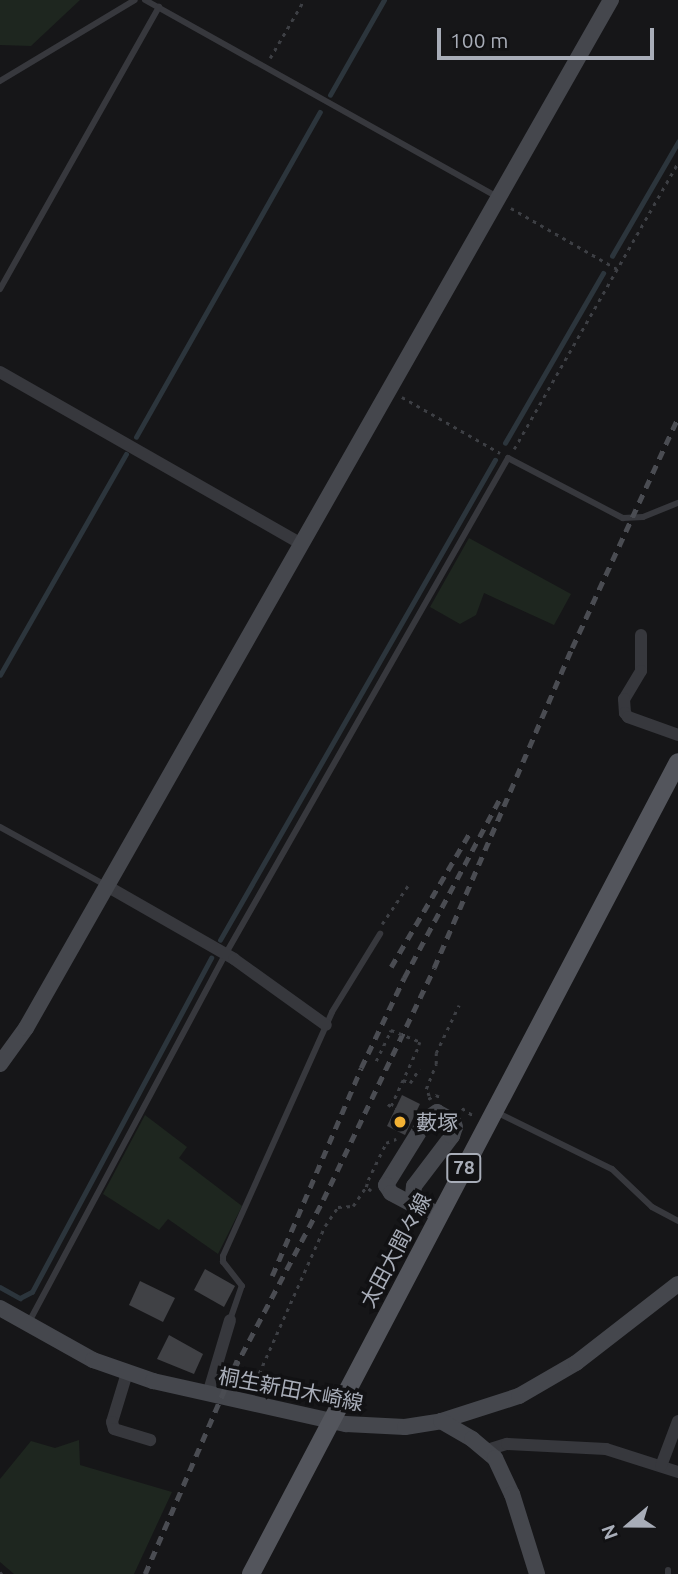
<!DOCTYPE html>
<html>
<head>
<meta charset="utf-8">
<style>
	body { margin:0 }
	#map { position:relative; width:678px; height:1574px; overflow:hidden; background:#161618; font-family:Ubuntu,"Noto Sans JP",sans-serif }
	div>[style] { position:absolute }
	.green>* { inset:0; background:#1e261f }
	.stream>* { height:4.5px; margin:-2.25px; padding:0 2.25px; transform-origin:2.25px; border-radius:2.25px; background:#2c353c }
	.building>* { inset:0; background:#404145 }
	.path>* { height:2.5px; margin-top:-1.25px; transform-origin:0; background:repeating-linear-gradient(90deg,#3d3f44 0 3.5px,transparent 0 8.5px) }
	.lane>* { height:6px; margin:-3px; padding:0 3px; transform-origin:3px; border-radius:3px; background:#37383d }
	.street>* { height:12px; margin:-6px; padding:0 6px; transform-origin:6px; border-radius:6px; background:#37383d }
	.secondary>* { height:16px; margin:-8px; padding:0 8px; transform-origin:8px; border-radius:8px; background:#45474d }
	.primary>* { height:18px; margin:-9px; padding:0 9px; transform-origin:9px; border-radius:9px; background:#53555c }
	.rail>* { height:4.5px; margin-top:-2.25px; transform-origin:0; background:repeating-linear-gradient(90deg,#4a4c52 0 9px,transparent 0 16px) }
	.path-bridge>* { height:2.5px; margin-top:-1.25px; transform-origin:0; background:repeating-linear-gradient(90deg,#3d3f44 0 3.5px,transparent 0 8.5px) }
	.dots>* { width:19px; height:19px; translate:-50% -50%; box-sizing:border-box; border:4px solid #111113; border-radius:50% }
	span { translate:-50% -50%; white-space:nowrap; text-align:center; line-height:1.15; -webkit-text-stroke:7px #111113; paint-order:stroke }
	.shield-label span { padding:2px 5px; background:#111113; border:2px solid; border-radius:5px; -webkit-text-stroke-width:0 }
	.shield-label { font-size:19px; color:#a8adb8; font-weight:700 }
	.poi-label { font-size:21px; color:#a8adb8 }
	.left { translate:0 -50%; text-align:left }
	.street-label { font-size:21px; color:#a8adb8 }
	.north { position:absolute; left:594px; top:1490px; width:70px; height:70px; -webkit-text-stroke:5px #111113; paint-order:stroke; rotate:250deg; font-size:19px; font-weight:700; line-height:28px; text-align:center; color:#a8adb8 }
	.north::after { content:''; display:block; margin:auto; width:24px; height:32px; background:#a8adb8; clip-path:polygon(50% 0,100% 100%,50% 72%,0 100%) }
	.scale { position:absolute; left:437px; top:28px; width:217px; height:32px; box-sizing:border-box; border:4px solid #a8adb8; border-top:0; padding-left:9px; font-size:21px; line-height:24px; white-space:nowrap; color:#a8adb8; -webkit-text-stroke:5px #111113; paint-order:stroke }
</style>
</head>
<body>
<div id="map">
	<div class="green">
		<i style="clip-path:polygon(0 0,80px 0,31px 46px,0 45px)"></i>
		<i style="clip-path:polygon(469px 538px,571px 594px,554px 625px,484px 593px,476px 615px,460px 624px,430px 607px)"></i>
		<i style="clip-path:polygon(145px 1115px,187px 1147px,179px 1158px,242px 1206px,218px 1254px,168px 1219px,159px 1230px,103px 1194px)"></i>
		<i style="clip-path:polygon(79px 1440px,80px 1465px,172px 1492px,134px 1574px,14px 1574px,0 1562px,0 1479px,31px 1441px,55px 1448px)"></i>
	</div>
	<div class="stream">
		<i style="left:330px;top:95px;width:109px;rotate:-60.4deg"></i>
		<i style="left:612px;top:256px;width:132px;rotate:-59.9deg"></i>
		<i style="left:136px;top:437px;width:373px;rotate:-60.5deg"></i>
		<i style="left:505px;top:443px;width:196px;rotate:-60deg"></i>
		<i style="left:0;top:675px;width:254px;rotate:-60.3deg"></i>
		<i style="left:220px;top:940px;width:553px;rotate:-60.19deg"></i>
		<i style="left:0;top:1287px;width:23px;rotate:29deg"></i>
		<i style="left:20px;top:1298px;width:13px;rotate:-27deg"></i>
		<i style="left:32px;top:1292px;width:379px;rotate:-61.8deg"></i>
	</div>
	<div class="building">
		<i style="clip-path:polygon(402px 1095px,420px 1104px,405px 1135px,387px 1126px)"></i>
		<i style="clip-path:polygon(205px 1269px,235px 1286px,224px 1307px,194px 1290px)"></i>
		<i style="clip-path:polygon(140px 1281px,175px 1298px,163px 1322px,129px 1305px)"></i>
		<i style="clip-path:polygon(169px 1335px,203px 1354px,194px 1374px,157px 1359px)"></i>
	</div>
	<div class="path">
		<i style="left:270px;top:58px;width:67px;rotate:-59.6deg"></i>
		<i style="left:511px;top:208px;width:122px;rotate:29.9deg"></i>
		<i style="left:402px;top:397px;width:113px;rotate:29.7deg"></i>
		<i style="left:514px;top:449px;width:330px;rotate:-60.2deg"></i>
		<i style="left:382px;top:924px;width:48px;rotate:-56deg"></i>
		<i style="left:376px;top:1061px;width:32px;rotate:-64deg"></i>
		<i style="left:403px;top:1080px;width:8px;rotate:23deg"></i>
		<i style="left:410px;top:1083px;width:17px;rotate:-57deg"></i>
		<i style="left:429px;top:1096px;width:8px;rotate:-113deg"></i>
		<i style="left:426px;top:1089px;width:27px;rotate:-68deg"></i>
		<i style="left:436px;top:1064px;width:11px;rotate:-90deg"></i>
		<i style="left:436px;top:1053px;width:53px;rotate:-64.4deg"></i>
		<i style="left:428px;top:1099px;width:9px;rotate:-27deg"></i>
		<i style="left:436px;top:1095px;width:4px;rotate:27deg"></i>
		<i style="left:388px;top:1104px;width:9px;rotate:36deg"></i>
		<i style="left:391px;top:1106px;width:67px;rotate:-65.3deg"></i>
		<i style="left:462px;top:1108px;width:14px;rotate:34deg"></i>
		<i style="left:371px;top:1191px;width:6px;rotate:-141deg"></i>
		<i style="left:366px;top:1187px;width:7px;rotate:-74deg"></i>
		<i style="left:368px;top:1180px;width:41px;rotate:-64.1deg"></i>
		<i style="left:386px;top:1143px;width:11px;rotate:-22deg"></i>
		<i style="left:252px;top:1389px;width:179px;rotate:-65.9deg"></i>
		<i style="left:325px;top:1226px;width:23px;rotate:-56deg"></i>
		<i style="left:338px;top:1207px;width:15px;rotate:-4deg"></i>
		<i style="left:353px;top:1206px;width:23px;rotate:-56deg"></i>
		<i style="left:0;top:1572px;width:3px;rotate:45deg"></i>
	</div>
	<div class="lane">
		<i style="left:145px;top:0;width:403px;rotate:29.2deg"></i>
		<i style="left:0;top:81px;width:157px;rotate:-31deg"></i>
		<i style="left:0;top:289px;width:324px;rotate:-60.6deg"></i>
		<i style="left:0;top:827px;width:120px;rotate:28.9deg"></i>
		<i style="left:496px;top:1112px;width:129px;rotate:26.2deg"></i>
		<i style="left:612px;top:1169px;width:55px;rotate:43.5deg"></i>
		<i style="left:652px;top:1207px;width:30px;rotate:28deg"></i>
		<i style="left:230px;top:1320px;width:36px;rotate:-71deg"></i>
		<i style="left:242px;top:1286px;width:31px;rotate:-128deg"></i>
		<i style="left:223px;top:1262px;width:6px;rotate:-90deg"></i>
		<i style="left:223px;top:1256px;width:267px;rotate:-65.9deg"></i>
		<i style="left:332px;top:1012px;width:92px;rotate:-58.4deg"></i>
		<i style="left:29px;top:1322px;width:416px;rotate:-61.9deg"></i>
		<i style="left:225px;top:955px;width:572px;rotate:-60.34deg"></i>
		<i style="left:508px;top:458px;width:130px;rotate:27.6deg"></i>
		<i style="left:623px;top:518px;width:20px;rotate:-3deg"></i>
		<i style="left:643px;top:517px;width:38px;rotate:-22deg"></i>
		<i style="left:668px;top:1574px;width:4px;rotate:-90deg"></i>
	</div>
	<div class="street">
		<i style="left:0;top:372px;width:347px;rotate:29.7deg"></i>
		<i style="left:641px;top:635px;width:36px;rotate:90deg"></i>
		<i style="left:641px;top:671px;width:33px;rotate:121deg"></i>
		<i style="left:624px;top:699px;width:14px;rotate:86deg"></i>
		<i style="left:625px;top:713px;width:5px;rotate:53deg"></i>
		<i style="left:628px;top:717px;width:53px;rotate:19.8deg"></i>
		<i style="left:105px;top:885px;width:149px;rotate:29.8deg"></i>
		<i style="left:234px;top:959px;width:113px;rotate:35.7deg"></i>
		<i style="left:127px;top:1373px;width:51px;rotate:107deg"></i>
		<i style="left:112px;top:1422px;width:7px;rotate:74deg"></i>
		<i style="left:114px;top:1429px;width:38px;rotate:17deg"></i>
		<i style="left:208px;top:1394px;width:77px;rotate:-73.4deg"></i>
		<i style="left:487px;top:1450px;width:21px;rotate:-17deg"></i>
		<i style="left:507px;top:1444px;width:99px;rotate:2.9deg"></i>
		<i style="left:606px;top:1449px;width:76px;rotate:17.7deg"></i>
		<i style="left:661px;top:1466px;width:48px;rotate:-69.3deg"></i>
	</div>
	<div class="secondary">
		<i style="left:0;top:1064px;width:44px;rotate:-54.2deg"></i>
		<i style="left:26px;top:1028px;width:1183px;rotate:-60.36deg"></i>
		<i style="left:426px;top:1208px;width:18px;rotate:-135deg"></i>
		<i style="left:413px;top:1195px;width:9px;rotate:-84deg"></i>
		<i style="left:414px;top:1186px;width:63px;rotate:-52.8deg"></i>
		<i style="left:452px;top:1136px;width:9px;rotate:-72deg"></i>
		<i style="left:455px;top:1127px;width:6px;rotate:-108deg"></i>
		<i style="left:453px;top:1121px;width:18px;rotate:-151deg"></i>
		<i style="left:437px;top:1112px;width:12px;rotate:145deg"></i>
		<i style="left:427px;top:1119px;width:78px;rotate:121.8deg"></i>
		<i style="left:386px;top:1185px;width:9px;rotate:58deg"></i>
		<i style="left:391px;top:1193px;width:24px;rotate:28deg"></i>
		<i style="left:412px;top:1204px;width:30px;rotate:20deg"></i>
		<i style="left:0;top:1308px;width:107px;rotate:29.2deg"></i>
		<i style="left:93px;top:1360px;width:64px;rotate:19.3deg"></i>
		<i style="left:153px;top:1381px;width:198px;rotate:12.6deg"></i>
		<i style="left:346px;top:1424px;width:59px;rotate:2.9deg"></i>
		<i style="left:405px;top:1427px;width:36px;rotate:-9deg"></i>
		<i style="left:441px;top:1421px;width:82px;rotate:-17.8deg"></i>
		<i style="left:519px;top:1396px;width:66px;rotate:-30.1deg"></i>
		<i style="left:576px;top:1363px;width:129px;rotate:-37.8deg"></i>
		<i style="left:441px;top:1421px;width:36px;rotate:30deg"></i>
		<i style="left:472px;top:1439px;width:30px;rotate:40deg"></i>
		<i style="left:495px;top:1458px;width:40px;rotate:65deg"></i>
		<i style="left:512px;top:1494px;width:84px;rotate:72.6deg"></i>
	</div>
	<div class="primary">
		<i style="left:251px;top:1574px;width:917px;rotate:-62.26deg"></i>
	</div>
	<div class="rail">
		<i style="left:391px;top:967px;width:154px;rotate:-59.6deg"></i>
		<i style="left:272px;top:1276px;width:226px;rotate:-66.8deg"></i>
		<i style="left:361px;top:1068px;width:100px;rotate:-64.5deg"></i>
		<i style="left:404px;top:978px;width:206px;rotate:-61.9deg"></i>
		<i style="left:234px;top:1369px;width:191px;rotate:-62.2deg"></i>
		<i style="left:323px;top:1200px;width:257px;rotate:-64.4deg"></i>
		<i style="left:434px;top:968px;width:348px;rotate:-66.7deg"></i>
		<i style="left:572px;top:648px;width:253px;rotate:-65.3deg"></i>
		<i style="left:145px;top:1574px;width:233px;rotate:-66.7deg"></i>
	</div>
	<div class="path-bridge">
		<i style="left:390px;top:1032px;width:2px;rotate:-63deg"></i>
		<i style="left:391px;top:1030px;width:31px;rotate:22deg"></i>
		<i style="left:420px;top:1042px;width:3px;rotate:108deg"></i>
	</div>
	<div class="dots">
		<i style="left:400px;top:1122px;background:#f2b134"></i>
	</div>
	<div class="shield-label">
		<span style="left:464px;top:1168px">78</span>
	</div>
	<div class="poi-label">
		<span class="left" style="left:416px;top:1122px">藪塚</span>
	</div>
	<div class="street-label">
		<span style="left:395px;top:1250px;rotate:-62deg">太田大間々線</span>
		<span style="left:291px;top:1389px;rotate:11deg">桐生新田木崎線</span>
	</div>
	<div class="north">N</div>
	<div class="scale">100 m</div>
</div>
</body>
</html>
